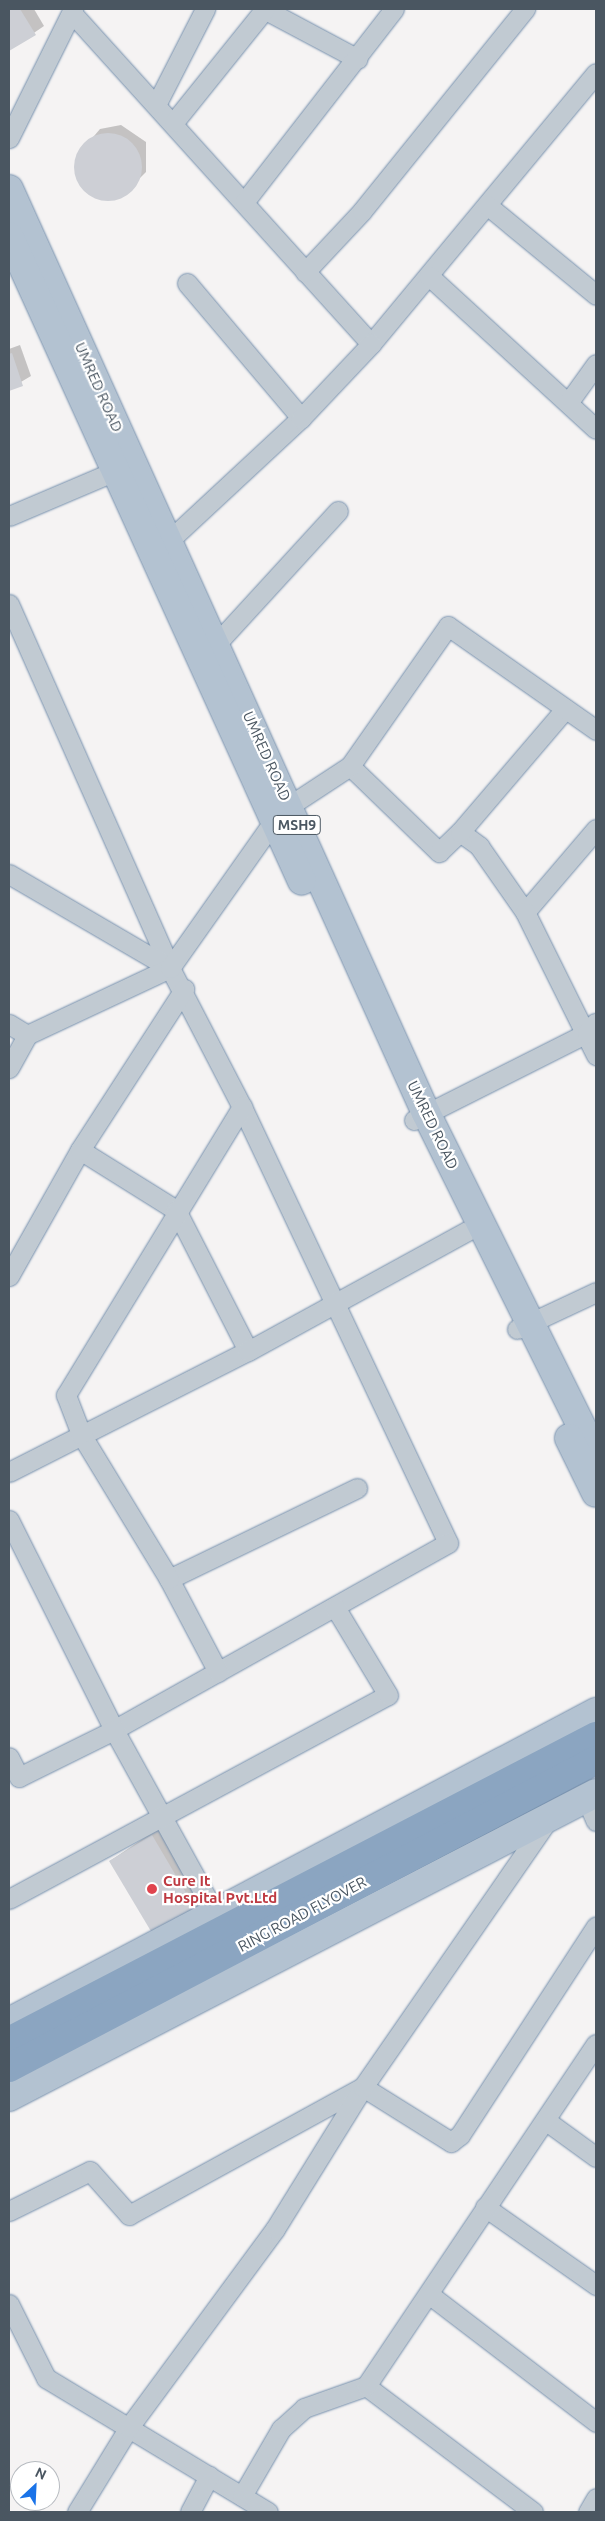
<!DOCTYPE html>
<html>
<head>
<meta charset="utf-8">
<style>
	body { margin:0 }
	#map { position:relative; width:605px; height:2521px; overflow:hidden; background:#f5f3f3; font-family:Ubuntu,sans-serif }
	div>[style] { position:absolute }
	.shadow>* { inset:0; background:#0003 }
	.building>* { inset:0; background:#cdcfd5 }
	.round { border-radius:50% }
	.roads { filter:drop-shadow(0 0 1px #7690ad) drop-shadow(0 0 1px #7690ad) }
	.street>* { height:19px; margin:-9.5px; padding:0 9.5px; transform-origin:9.5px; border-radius:9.5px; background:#c1cad2 }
	.primary>* { height:28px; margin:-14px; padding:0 14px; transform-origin:14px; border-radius:14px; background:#b3c2d1 }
	.highway>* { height:28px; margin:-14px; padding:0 14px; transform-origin:14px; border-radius:14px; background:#8ba5c1 }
	.dots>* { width:14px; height:14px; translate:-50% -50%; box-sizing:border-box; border:2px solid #fff; border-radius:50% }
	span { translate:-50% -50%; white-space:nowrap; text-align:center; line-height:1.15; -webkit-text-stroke:4.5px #fff; paint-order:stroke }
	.shield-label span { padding:1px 4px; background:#fff; border:1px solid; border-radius:4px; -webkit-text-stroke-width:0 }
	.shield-label { font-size:14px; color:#4a5661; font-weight:700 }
	.street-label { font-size:15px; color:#4a5661 }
	.health-label { font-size:15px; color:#be3a42; font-weight:700 }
	.left { translate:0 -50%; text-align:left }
	.frame { position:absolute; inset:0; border:10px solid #4a5661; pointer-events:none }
	.north { position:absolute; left:10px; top:2461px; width:50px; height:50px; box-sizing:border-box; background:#fff; border:1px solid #b7bbc0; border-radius:50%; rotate:25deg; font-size:14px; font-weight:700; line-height:20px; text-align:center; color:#4a5661 }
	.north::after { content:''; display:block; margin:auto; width:18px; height:22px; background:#1a73e8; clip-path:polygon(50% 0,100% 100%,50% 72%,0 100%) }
</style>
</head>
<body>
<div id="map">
	<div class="shadow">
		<i style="clip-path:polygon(9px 9px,34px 9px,44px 26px,9px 50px)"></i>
		<i style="clip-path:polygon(121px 125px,146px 142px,146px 172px,123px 195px,102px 199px,92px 195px,77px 178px,77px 156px,100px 129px)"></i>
		<i style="clip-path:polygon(20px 345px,31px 376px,9px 389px,9px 349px)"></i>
		<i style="clip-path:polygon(163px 1825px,208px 1901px,197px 1912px,110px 1861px)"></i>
	</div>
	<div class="building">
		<i style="clip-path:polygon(20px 9px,36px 35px,9px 51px,9px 10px)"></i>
		<i class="round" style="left:74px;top:133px;width:68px;height:68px"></i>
		<i style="clip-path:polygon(12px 353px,23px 386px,9px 391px,9px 354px)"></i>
		<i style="clip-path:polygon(152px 1835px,198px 1913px,155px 1938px,109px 1861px)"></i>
	</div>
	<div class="roads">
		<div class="street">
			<i style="left:264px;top:9px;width:106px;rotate:28deg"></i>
			<i style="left:72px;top:13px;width:446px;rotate:47.9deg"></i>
			<i style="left:371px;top:344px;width:352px;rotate:-50.3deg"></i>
			<i style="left:157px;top:103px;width:106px;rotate:-62.9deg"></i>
			<i style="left:174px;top:122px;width:145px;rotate:-51.2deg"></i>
			<i style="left:9px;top:138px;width:144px;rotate:-63.6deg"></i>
			<i style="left:245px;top:201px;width:243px;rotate:-52.2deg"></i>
			<i style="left:487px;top:205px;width:141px;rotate:39.5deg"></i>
			<i style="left:305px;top:272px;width:83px;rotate:-46.9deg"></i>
			<i style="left:362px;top:211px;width:260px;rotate:-51.1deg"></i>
			<i style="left:429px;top:276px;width:226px;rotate:42.5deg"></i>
			<i style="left:187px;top:283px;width:177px;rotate:49.8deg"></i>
			<i style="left:568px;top:403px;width:48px;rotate:-54.3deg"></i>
			<i style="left:9px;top:516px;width:128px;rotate:-23deg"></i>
			<i style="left:160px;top:549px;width:192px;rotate:-42.9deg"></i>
			<i style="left:301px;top:418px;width:102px;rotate:-46.6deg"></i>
			<i style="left:9px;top:604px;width:398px;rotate:66.1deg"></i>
			<i style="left:170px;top:968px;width:157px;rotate:62.6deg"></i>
			<i style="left:242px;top:1107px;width:482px;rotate:64.7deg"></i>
			<i style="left:448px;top:1543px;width:383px;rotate:150.8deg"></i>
			<i style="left:114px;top:1730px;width:209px;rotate:61.1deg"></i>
			<i style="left:217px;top:643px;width:179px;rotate:-47.5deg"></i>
			<i style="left:350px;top:766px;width:124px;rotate:44deg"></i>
			<i style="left:439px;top:852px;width:29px;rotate:-44deg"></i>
			<i style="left:460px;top:832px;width:24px;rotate:36deg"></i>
			<i style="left:479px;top:846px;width:80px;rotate:55.1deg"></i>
			<i style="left:596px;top:829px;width:109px;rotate:130.5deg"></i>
			<i style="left:525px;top:912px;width:160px;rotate:63.6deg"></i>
			<i style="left:460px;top:832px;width:162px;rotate:-49.5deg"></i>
			<i style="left:9px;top:874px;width:186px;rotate:30.3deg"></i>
			<i style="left:9px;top:1024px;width:21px;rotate:31deg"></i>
			<i style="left:27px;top:1035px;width:158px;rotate:-25.1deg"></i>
			<i style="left:170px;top:968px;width:179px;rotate:-54.8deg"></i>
			<i style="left:273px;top:822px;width:23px;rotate:-45deg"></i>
			<i style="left:289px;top:806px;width:73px;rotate:-33.3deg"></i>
			<i style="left:350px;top:766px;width:171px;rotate:-55deg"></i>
			<i style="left:448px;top:626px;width:181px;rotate:35.1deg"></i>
			<i style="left:9px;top:1068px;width:38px;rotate:-61deg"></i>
			<i style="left:414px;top:1120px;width:194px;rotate:-26.7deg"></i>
			<i style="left:587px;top:1033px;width:13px;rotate:-51deg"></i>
			<i style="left:80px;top:1150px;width:113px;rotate:32deg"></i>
			<i style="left:176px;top:1210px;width:158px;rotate:62.9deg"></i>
			<i style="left:9px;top:1276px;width:145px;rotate:-60.6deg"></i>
			<i style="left:80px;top:1150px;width:192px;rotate:-57.1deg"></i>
			<i style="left:517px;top:1329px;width:87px;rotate:-25.1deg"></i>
			<i style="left:9px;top:1472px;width:268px;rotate:-26.9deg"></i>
			<i style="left:248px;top:1351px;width:250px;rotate:-28.7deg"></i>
			<i style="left:9px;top:1520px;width:235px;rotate:63.4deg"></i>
			<i style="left:114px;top:1730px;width:106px;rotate:153.7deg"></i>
			<i style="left:19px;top:1777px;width:22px;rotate:-117deg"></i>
			<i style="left:169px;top:1579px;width:209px;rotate:-25.8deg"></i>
			<i style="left:218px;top:1672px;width:105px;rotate:-117.8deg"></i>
			<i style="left:169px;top:1579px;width:170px;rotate:-121.3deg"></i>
			<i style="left:81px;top:1434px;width:42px;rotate:-111deg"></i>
			<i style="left:66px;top:1395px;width:338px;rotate:-58.6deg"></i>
			<i style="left:586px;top:1798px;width:25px;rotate:67deg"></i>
			<i style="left:9px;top:1899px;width:430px;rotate:-28.3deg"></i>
			<i style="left:388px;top:1695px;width:103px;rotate:-121.1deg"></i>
			<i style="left:545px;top:2120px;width:63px;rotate:36deg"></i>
			<i style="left:485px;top:2207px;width:136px;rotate:35.1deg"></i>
			<i style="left:9px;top:2211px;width:90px;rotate:-26.3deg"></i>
			<i style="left:90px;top:2171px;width:59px;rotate:48.4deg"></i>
			<i style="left:129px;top:2215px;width:267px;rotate:-28.7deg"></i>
			<i style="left:363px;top:2087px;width:104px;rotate:32deg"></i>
			<i style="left:451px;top:2142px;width:11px;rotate:-38deg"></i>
			<i style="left:460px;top:2135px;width:249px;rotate:-56.9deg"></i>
			<i style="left:430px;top:2295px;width:209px;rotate:37.4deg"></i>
			<i style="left:9px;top:2304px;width:83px;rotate:63.4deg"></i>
			<i style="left:46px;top:2378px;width:259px;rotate:31.1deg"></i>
			<i style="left:366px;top:2386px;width:209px;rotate:37deg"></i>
			<i style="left:242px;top:2496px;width:78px;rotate:-59.8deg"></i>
			<i style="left:281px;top:2429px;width:31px;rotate:-42deg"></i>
			<i style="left:304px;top:2408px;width:66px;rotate:-19.5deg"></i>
			<i style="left:366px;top:2386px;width:412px;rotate:-56.1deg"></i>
			<i style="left:77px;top:2512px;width:100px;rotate:-58.5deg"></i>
			<i style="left:129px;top:2427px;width:246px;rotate:-53.6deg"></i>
			<i style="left:275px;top:2229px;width:167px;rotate:-58.2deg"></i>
			<i style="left:363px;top:2087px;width:323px;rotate:-55.3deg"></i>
			<i style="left:190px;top:2512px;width:41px;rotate:-62.2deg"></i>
			<i style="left:588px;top:2512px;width:16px;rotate:-60deg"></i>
		</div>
		<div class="primary">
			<i style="left:9px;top:189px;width:1014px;rotate:65.71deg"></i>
			<i style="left:426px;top:1113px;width:382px;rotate:63.6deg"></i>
			<i style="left:9px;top:236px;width:708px;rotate:65.57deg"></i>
			<i style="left:569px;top:1438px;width:61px;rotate:63.9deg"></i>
			<i style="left:9px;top:2022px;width:664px;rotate:-27.84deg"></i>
			<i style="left:9px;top:2097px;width:661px;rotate:-27.38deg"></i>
		</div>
		<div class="highway">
			<i style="left:9px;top:2041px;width:662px;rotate:-27.46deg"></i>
			<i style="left:9px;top:2068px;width:663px;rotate:-27.69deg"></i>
		</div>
	</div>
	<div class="dots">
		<i style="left:152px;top:1889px;background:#e0444e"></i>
	</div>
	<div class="shield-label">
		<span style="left:297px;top:825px">MSH9</span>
	</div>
	<div class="street-label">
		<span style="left:99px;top:387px;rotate:66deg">UMRED ROAD</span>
		<span style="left:267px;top:756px;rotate:66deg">UMRED ROAD</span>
		<span style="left:433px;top:1125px;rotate:64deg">UMRED ROAD</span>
		<span style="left:302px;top:1914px;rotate:-28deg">RING ROAD FLYOVER</span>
	</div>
	<div class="health-label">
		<span class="left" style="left:163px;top:1889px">Cure It<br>Hospital Pvt.Ltd</span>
	</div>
	<div class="frame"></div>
	<div class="north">N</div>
</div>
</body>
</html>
